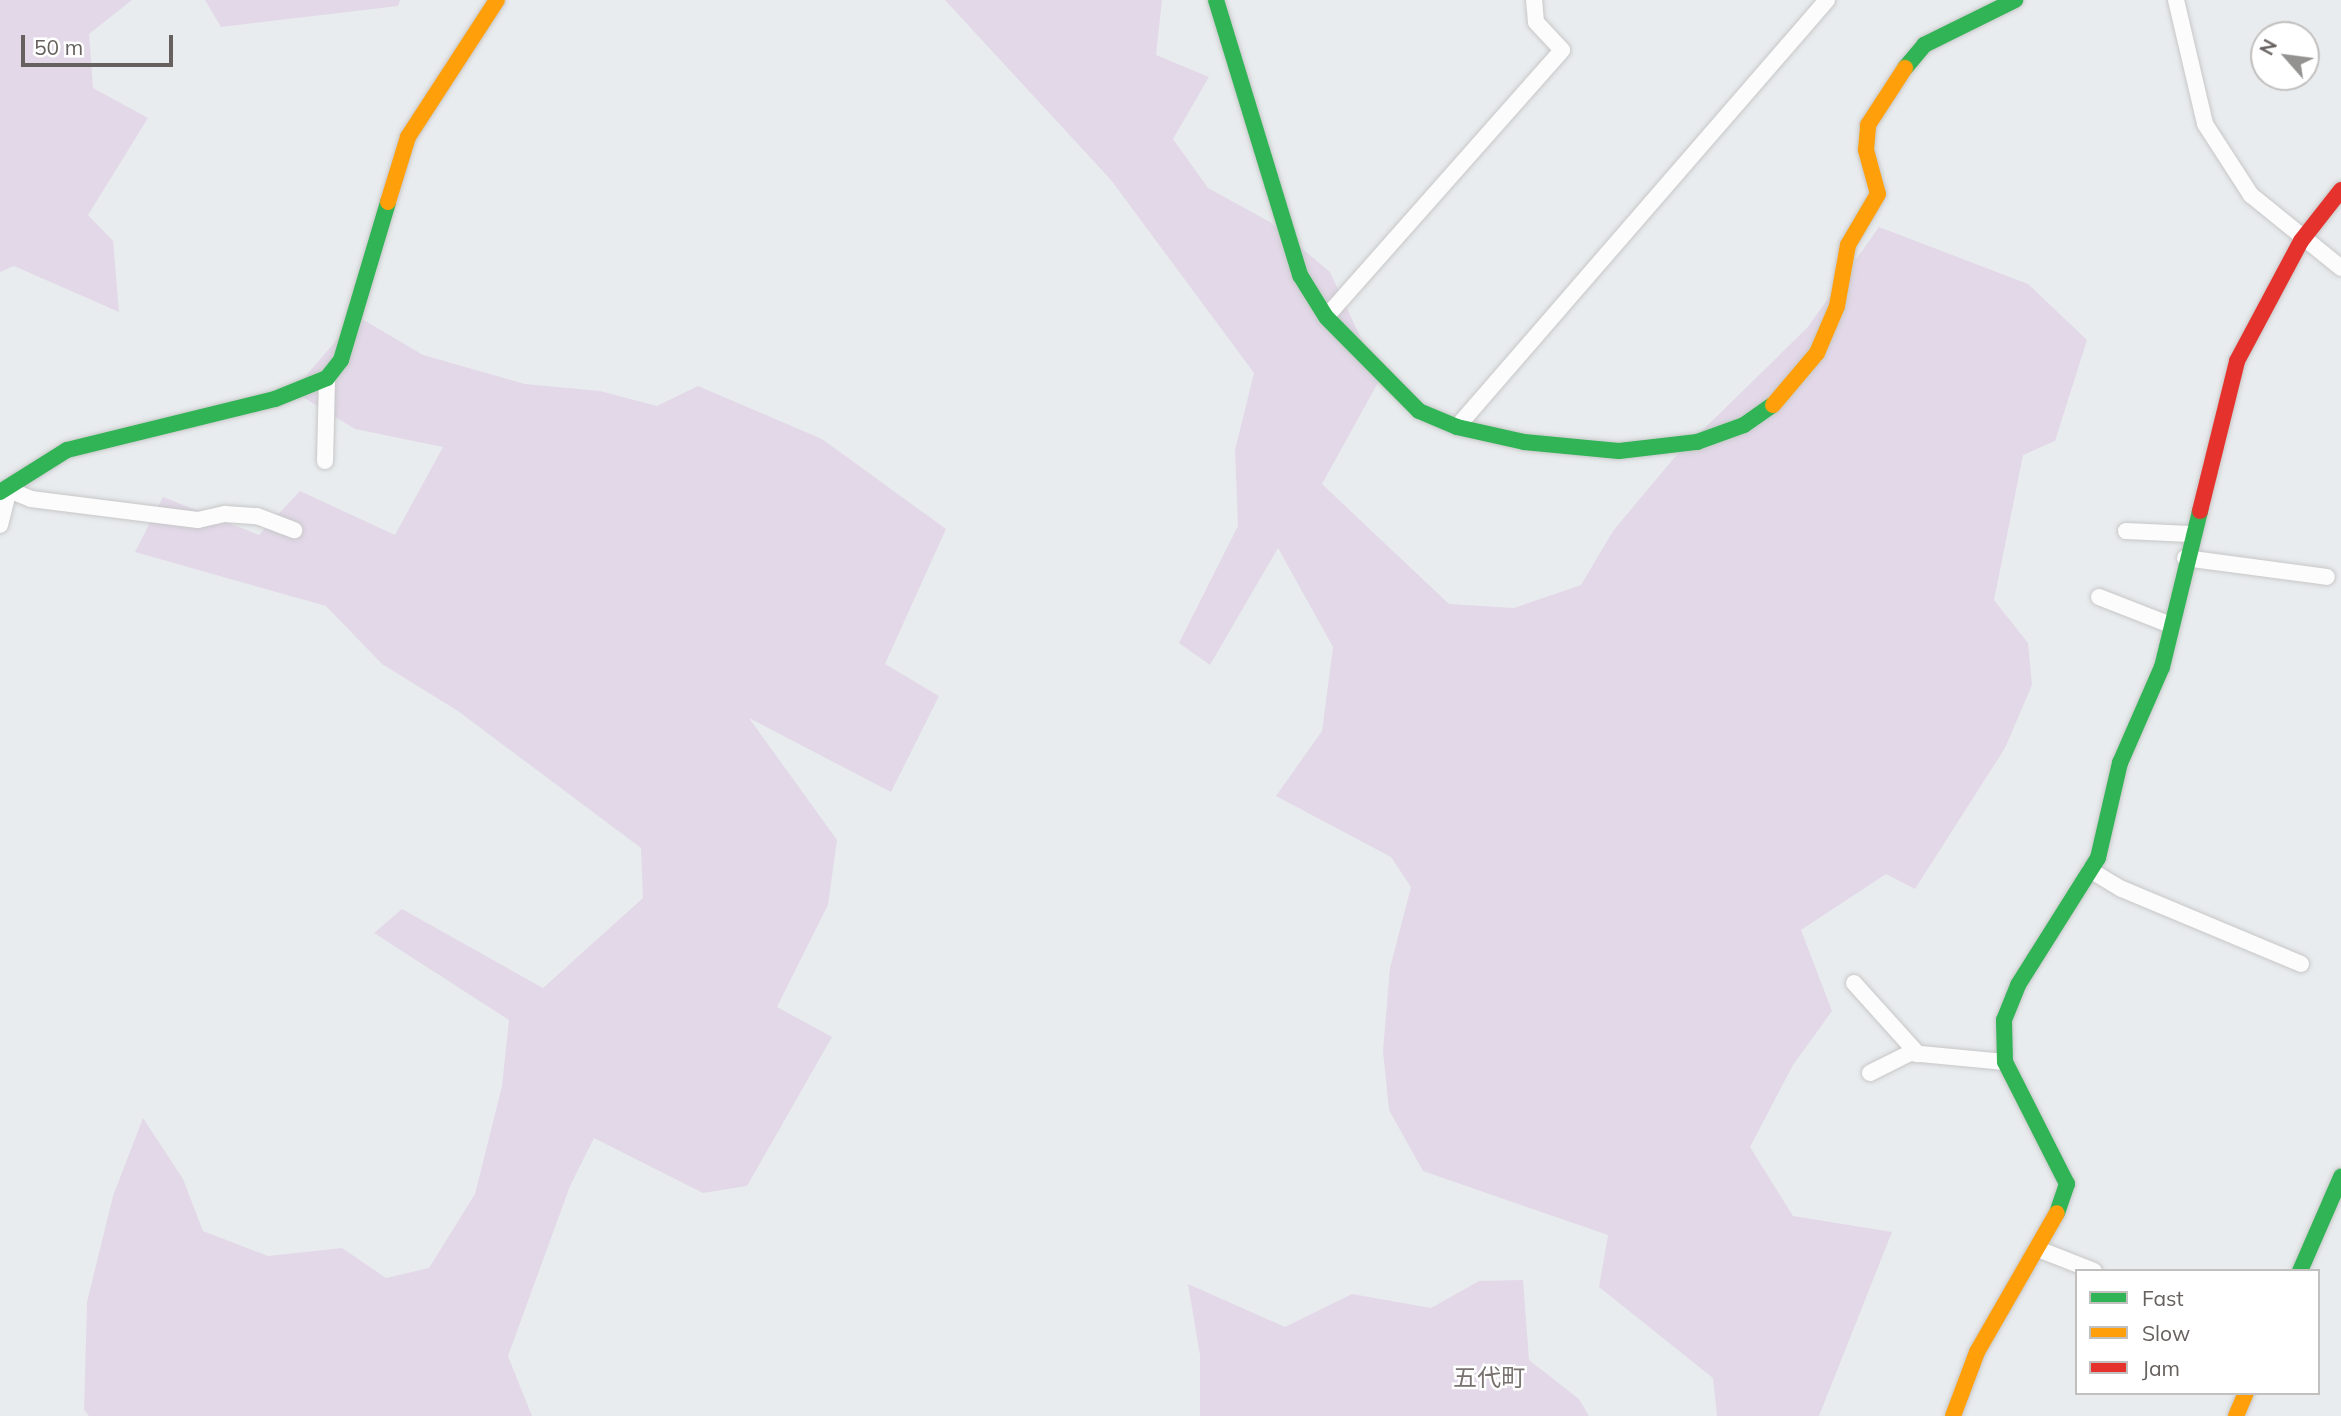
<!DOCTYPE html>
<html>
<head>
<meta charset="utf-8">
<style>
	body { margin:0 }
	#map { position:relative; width:2341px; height:1416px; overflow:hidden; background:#e9ecee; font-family:Mulish,"Noto Sans JP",sans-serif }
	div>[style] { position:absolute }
	.green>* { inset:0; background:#e2d8e8 }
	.roads { filter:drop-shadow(0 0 2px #c7c7c8) drop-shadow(0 0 2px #c7c7c8) }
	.street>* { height:16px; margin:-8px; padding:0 8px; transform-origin:8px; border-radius:8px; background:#fcfcfc }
	.fast>* { height:16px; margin:-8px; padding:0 8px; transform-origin:8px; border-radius:8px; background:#30b455 }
	.slow>* { height:16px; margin:-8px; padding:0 8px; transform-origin:8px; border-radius:8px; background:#ff9f0a }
	.jam>* { height:16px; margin:-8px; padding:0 8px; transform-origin:8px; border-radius:8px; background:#e5322d }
	span { translate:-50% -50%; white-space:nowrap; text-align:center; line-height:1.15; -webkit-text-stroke:5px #fff; paint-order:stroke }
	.quarter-label { font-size:24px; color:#787270 }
	.legend { position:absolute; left:2075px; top:1269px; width:245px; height:126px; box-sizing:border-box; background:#fff; border:2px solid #c2c0bf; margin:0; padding:9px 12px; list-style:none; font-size:21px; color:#66615f }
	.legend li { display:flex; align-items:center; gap:14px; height:35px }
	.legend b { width:35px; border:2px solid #c2c0bf }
	.north { position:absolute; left:2250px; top:21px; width:70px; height:70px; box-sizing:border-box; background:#fff; border:2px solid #c2c0bf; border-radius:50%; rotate:298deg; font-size:19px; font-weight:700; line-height:28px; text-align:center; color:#66615f }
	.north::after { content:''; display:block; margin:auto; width:24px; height:32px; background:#949291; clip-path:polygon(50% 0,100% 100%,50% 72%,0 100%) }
	.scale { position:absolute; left:21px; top:35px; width:152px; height:32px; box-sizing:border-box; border:4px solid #66615f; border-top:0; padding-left:9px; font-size:21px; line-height:24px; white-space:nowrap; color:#66615f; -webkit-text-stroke:5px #fff; paint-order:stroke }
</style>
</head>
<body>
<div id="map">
	<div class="green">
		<i style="clip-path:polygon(0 0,132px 0,89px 34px,93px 88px,148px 118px,88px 215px,113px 241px,119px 312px,14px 266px,0 272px)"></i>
		<i style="clip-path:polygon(205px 0,400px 0,398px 6px,221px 27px)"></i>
		<i style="clip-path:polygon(945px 0,1162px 0,1156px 55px,1209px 77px,1173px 139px,1208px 188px,1270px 222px,1330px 272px,1380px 379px,1322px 484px,1449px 604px,1514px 608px,1581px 585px,1613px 531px,1674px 458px,1807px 328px,1879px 227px,2028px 284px,2087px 340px,2055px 441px,2023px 455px,1994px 600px,2028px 643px,2032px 685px,2005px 748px,1915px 889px,1886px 874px,1801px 930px,1832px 1011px,1793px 1065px,1750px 1147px,1793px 1216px,1892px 1232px,1819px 1416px,1717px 1416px,1713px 1378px,1599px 1287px,1608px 1235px,1423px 1171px,1389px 1110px,1383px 1051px,1390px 968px,1411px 887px,1391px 857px,1276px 796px,1322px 731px,1333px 647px,1278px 548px,1210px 665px,1179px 643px,1238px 526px,1235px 450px,1254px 373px,1111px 180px)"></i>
		<i style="clip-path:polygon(357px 316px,423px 355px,525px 384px,600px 391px,657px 406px,698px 386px,822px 439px,946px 529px,885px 664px,939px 696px,891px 792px,749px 718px,837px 840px,828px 905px,777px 1007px,832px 1037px,747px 1186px,703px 1193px,594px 1138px,570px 1186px,508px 1356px,532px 1416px,89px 1416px,84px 1410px,87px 1302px,113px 1196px,143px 1118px,183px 1179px,203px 1231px,268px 1256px,342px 1248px,386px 1278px,429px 1268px,475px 1194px,502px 1086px,509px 1020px,374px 933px,402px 909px,543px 988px,643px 898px,641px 848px,458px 711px,382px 664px,326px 606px,135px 552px,163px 497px,259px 535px,300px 491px,395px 535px,443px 447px,355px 429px,293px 391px)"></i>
		<i style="clip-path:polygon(1523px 1280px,1529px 1360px,1579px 1399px,1589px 1416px,1200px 1416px,1200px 1355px,1188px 1284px,1285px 1327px,1352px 1294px,1431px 1308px,1479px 1281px)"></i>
	</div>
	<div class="roads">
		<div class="street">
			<i style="left:2176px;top:0;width:127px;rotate:76.8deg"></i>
			<i style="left:2205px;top:124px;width:85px;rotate:57.1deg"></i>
			<i style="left:2251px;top:195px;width:116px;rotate:39deg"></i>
			<i style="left:1326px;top:317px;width:356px;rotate:-48.5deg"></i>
			<i style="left:1562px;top:50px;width:38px;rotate:-133deg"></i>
			<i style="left:1536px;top:22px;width:22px;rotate:-95deg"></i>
			<i style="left:1457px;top:427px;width:565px;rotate:-49.09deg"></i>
			<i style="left:325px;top:461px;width:83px;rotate:-88.6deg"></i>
			<i style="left:0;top:525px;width:36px;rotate:-76deg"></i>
			<i style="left:9px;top:490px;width:24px;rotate:22deg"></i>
			<i style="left:31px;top:499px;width:168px;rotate:7.2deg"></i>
			<i style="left:198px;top:520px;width:28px;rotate:-13deg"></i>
			<i style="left:225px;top:514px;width:32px;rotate:4deg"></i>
			<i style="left:257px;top:516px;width:40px;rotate:21deg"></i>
			<i style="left:2126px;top:531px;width:64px;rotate:2.7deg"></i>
			<i style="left:2185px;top:558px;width:143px;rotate:7.6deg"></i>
			<i style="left:2099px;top:597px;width:77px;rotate:21.3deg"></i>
			<i style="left:2090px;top:870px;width:37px;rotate:31deg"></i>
			<i style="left:2122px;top:889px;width:194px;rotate:22.7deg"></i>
			<i style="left:1854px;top:983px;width:96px;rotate:48deg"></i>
			<i style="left:1870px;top:1073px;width:45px;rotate:-26.6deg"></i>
			<i style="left:1910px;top:1053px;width:95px;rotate:5.4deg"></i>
			<i style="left:2038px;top:1249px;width:60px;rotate:21.4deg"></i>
		</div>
		<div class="fast">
			<i style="left:1216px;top:0;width:288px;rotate:73deg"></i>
			<i style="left:1300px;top:275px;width:49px;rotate:58.2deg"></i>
			<i style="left:1326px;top:317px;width:132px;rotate:45.3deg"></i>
			<i style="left:1419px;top:411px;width:41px;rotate:22.8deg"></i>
			<i style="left:1457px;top:427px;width:69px;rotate:12.6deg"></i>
			<i style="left:1524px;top:442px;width:95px;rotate:5.4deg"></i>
			<i style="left:1619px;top:451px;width:79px;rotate:-6.6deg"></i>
			<i style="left:1697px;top:442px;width:50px;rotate:-19.9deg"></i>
			<i style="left:1744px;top:425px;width:35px;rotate:-35deg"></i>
			<i style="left:1905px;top:68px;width:30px;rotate:-50deg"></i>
			<i style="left:1924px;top:45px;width:102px;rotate:-26.3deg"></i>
			<i style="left:0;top:492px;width:79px;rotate:-32.1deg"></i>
			<i style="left:67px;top:450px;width:214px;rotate:-13.8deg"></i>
			<i style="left:275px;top:399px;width:56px;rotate:-22deg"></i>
			<i style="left:327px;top:378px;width:23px;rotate:-52deg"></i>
			<i style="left:341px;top:360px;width:165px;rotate:-73.4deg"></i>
			<i style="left:2057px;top:1213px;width:31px;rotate:-71deg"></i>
			<i style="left:2067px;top:1184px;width:137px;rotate:-116.9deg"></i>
			<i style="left:2005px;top:1062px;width:42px;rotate:-91.4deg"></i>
			<i style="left:2004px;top:1020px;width:38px;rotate:-68deg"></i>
			<i style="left:2018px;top:985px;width:150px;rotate:-57.8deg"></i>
			<i style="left:2098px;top:858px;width:98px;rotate:-77deg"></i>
			<i style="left:2120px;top:763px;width:105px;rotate:-66.4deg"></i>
			<i style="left:2162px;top:667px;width:161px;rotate:-76.3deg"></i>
			<i style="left:2300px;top:1271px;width:103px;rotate:-66.4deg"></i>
		</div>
		<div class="slow">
			<i style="left:388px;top:202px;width:68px;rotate:-72.9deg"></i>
			<i style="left:408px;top:137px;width:163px;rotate:-57deg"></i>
			<i style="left:1773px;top:405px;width:68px;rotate:-49.8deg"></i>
			<i style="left:1817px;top:353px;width:51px;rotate:-66.9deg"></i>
			<i style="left:1837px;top:306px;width:62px;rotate:-79.8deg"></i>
			<i style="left:1848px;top:245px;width:59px;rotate:-59.5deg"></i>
			<i style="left:1878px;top:194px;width:46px;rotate:-105.3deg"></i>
			<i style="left:1866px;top:150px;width:25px;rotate:-85deg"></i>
			<i style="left:1868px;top:125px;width:68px;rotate:-57deg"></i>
			<i style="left:1953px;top:1416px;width:68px;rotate:-69.4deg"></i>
			<i style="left:1977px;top:1352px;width:160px;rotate:-60.1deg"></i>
			<i style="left:2236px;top:1416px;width:25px;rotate:-67deg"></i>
		</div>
		<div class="jam">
			<i style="left:2200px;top:511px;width:154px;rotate:-76.1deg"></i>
			<i style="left:2237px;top:361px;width:136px;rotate:-61.9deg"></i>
			<i style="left:2301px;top:241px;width:65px;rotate:-51.9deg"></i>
		</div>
	</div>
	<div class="quarter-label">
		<span style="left:1489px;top:1378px">五代町</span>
	</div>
	<ul class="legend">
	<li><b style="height:9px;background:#30b455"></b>Fast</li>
	<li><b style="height:9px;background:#ff9f0a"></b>Slow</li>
	<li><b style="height:9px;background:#e5322d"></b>Jam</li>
	</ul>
	<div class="north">N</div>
	<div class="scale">50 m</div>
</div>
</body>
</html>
